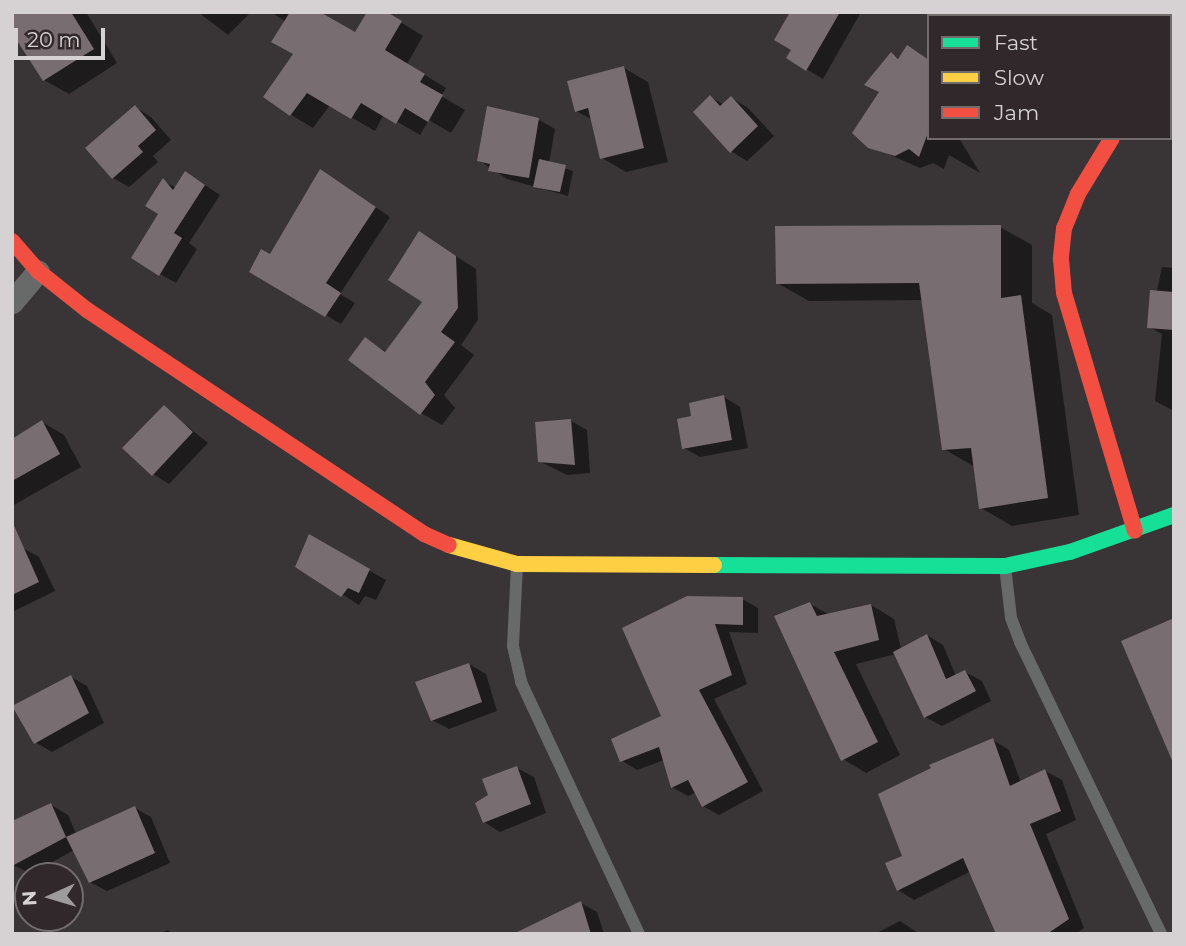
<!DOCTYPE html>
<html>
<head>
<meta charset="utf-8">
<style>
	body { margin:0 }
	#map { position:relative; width:1186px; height:946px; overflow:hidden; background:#393435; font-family:Montserrat,sans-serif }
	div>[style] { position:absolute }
	.shadow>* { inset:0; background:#0007 }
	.building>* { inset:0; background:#786d70 }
	.lane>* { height:12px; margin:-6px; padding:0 6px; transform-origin:6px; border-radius:6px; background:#686969 }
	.street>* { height:23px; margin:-11.5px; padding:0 11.5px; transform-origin:11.5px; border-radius:11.5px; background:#686969 }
	.fast>* { height:16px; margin:-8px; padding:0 8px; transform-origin:8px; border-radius:8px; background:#16e098 }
	.slow>* { height:16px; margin:-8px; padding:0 8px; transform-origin:8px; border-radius:8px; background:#ffcf43 }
	.jam>* { height:16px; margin:-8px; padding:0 8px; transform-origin:8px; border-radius:8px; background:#f24e42 }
	span { translate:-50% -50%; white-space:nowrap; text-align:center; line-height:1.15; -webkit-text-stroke:7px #30282a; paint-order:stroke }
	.frame { position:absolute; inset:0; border:14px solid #d6d1d2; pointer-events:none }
	.legend { position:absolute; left:927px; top:14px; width:245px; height:126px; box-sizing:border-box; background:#30282a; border:2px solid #726c6d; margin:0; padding:9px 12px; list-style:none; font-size:21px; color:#d6d1d2 }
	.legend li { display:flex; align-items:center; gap:14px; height:35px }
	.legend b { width:35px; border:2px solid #726c6d }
	.north { position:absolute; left:14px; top:862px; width:70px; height:70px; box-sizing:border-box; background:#30282a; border:2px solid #726c6d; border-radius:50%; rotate:266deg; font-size:19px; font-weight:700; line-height:28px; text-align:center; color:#d6d1d2 }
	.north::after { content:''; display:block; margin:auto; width:24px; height:32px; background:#9f9a9b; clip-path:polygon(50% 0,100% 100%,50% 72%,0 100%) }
	.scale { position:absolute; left:14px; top:28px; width:91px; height:32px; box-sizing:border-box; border:4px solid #d6d1d2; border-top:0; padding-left:9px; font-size:21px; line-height:24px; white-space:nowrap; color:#d6d1d2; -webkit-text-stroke:5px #30282a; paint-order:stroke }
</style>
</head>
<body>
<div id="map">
	<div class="shadow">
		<i style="clip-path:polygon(12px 12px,86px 12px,117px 63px,69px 94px,44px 80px,12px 29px)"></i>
		<i style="clip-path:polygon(198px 12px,251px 12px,228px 35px)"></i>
		<i style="clip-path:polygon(271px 12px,317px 12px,356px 35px,384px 12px,423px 36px,407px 64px,446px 88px,441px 96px,465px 110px,451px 133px,429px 120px,420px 135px,384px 114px,375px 131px,330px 105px,313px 128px,291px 115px,265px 97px,295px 54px,286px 22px)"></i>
		<i style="clip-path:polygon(792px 12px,861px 12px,823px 79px,788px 58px,793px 50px)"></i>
		<i style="clip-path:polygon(1043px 12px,1068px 12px,1074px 16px,1041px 16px)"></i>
		<i style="clip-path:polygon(891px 54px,900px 59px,929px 60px,929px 138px,959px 138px,980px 173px,949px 155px,944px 169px,933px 163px,920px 168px,870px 146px)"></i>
		<i style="clip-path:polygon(624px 68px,648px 82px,668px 162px,626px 172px,602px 158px,593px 120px,576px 111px)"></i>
		<i style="clip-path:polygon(711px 97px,724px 105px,732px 98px,748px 108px,774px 136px,747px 161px,731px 151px)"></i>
		<i style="clip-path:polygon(135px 107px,151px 117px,171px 140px,153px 156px,158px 162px,129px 187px,113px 178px)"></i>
		<i style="clip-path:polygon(539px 120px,555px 129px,549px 163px,573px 171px,568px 196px,507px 179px,479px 160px)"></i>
		<i style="clip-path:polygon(336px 180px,390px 217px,340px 294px,355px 303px,341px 324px,251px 271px,271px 257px)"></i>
		<i style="clip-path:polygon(164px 181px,176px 188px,202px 183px,220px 195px,189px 243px,197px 249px,176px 283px,160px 274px)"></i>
		<i style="clip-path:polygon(1000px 227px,1032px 245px,1032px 303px,1052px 315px,1079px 515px,1012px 526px,981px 508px,975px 467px,944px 449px,923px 300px,809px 301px,777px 283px)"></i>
		<i style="clip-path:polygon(440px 246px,476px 269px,478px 320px,461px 345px,474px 355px,444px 395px,455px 408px,442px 425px,421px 413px,366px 340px,387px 352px,424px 302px)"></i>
		<i style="clip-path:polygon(1162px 267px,1174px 268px,1174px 411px,1155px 401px,1162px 334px,1149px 327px)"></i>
		<i style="clip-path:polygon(724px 397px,740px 407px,748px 448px,700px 457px,684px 448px,693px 417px)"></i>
		<i style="clip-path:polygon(164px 407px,208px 443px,169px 484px,153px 474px)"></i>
		<i style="clip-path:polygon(571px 421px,587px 430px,590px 473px,567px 475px,539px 461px)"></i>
		<i style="clip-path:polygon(42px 422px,64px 435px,81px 467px,12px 506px,12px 441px)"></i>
		<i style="clip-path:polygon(310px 537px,386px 580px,376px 600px,365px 596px,359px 605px,298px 566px)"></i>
		<i style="clip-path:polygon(23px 548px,39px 557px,55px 591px,12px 612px,12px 553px)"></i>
		<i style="clip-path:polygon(742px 599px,758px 608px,758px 633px,729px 632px,747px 684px,714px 699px,763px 791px,719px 815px,703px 806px,696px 792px,688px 796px,672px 787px,664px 760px,637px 770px,621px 760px,663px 717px,624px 629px)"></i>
		<i style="clip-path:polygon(810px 604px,830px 615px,871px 605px,894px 619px,901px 649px,927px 635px,943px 645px,956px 676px,965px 672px,982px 681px,991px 701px,942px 726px,925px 717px,896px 654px,856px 664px,900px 755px,866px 773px,843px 759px)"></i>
		<i style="clip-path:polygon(469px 664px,486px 674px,497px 711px,449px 729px,432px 720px)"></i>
		<i style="clip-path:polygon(71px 677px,87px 686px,104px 723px,52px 752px,35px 742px)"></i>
		<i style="clip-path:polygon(993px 740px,1009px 750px,1021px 783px,1045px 771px,1062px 780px,1076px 820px,1046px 834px,1084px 928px,1076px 934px,998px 934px,971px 871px,914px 900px,898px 890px,904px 857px)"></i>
		<i style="clip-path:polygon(517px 768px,534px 777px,546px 813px,500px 832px,484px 822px,490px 796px)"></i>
		<i style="clip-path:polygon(51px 805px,68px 815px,76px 834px,135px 808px,151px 817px,170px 863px,107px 891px,90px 882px,74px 850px,31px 874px,14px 865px)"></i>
		<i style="clip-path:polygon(581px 903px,597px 912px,604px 934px,530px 934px)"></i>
		<i style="clip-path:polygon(900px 921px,920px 934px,875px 934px)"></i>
		<i style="clip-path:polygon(167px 930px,174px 934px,159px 934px)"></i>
	</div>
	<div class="building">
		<i style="clip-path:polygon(12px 12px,71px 12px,94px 49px,43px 81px,12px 33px)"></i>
		<i style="clip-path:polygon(290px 12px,320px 12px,355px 32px,367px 12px,387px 12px,402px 21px,385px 50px,425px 74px,420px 82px,443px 95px,428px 122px,405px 108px,396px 124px,361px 103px,351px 119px,307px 93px,290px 116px,263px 97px,293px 54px,271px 42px)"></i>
		<i style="clip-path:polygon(790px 12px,840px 12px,806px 71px,786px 58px,791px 50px,774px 40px)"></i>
		<i style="clip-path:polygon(907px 45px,929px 60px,929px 130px,919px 157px,909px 149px,895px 156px,868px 148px,852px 133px,879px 92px,864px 85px,891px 52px,898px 59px)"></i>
		<i style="clip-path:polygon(624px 66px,644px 148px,600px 159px,588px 108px,575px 112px,567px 81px)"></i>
		<i style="clip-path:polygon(710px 95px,720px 106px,731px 96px,758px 126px,730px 153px,693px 112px)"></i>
		<i style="clip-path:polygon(135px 105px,156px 130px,138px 146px,143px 152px,112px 179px,85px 148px)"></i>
		<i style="clip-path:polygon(487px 106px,539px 118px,529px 178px,488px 171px,490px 164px,477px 161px)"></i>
		<i style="clip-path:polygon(539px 159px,566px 165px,560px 192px,533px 187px)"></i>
		<i style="clip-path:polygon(320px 169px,376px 207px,326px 283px,341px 293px,325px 317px,249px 272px,261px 249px,270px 254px)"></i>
		<i style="clip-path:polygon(185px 171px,205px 185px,174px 233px,182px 238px,159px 276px,131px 258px,158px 214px,145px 206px,163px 178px,173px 190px)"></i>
		<i style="clip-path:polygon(1001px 225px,1001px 298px,1021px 295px,1048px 498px,979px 509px,971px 448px,942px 450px,919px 283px,776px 284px,775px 226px)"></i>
		<i style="clip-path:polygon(419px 231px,456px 256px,458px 308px,441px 332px,455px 342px,425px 382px,435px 395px,420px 415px,348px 360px,365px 337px,385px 352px,422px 302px,388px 280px)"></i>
		<i style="clip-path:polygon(1150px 290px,1174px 292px,1174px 330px,1147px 328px)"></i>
		<i style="clip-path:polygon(724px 395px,732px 440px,682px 449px,677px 419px,691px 416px,689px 403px)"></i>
		<i style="clip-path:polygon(164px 405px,193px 432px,152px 476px,122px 448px)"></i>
		<i style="clip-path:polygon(571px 419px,575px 465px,538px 462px,535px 422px)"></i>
		<i style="clip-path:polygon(42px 420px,60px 454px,12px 481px,12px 439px)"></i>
		<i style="clip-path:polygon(12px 521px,39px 582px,12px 595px)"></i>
		<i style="clip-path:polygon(309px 534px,370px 569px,359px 593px,348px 588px,341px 597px,295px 567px)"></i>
		<i style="clip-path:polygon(687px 596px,743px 597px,743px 625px,715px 624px,732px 675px,699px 690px,748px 782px,702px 807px,688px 780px,671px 788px,659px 747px,620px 762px,611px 739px,661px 716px,622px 628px)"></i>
		<i style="clip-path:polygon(810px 602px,817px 616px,871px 604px,879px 640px,834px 652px,878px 742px,841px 761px,774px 616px)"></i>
		<i style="clip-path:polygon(1174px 618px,1174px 765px,1121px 641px)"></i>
		<i style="clip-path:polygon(927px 634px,946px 679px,965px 670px,976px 691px,924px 718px,893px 652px)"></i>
		<i style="clip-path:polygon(469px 663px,482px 702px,431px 721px,415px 682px)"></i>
		<i style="clip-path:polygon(71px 675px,89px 713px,34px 744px,12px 706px)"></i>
		<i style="clip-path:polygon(993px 738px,1010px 786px,1045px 769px,1061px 811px,1030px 824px,1069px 919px,1047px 934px,996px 934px,963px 858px,897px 891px,885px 863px,902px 856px,878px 794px,931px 768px,929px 765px)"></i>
		<i style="clip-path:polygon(517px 766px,531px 804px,483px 823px,475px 803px,488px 795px,482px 779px)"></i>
		<i style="clip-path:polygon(51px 803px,66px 837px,12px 866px,12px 821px)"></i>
		<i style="clip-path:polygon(135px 806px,155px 853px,89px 883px,66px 837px)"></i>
		<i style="clip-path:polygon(581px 901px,591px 934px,513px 934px)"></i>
	</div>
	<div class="lane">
		<i style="left:517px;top:566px;width:80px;rotate:92.9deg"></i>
		<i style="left:513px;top:646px;width:37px;rotate:77deg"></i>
		<i style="left:521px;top:682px;width:278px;rotate:64.9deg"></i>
		<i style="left:1005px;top:566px;width:52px;rotate:83.4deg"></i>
		<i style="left:1011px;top:618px;width:26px;rotate:69deg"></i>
		<i style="left:1020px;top:642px;width:324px;rotate:64.2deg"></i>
	</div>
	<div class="street">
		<i style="left:1170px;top:51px;width:6px;rotate:-51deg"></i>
		<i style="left:12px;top:302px;width:40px;rotate:-50deg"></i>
	</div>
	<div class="fast">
		<i style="left:714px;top:565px;width:291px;rotate:0.2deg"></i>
		<i style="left:1005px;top:566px;width:66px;rotate:-12.2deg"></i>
		<i style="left:1070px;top:552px;width:110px;rotate:-19.6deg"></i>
	</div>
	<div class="slow">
		<i style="left:449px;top:545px;width:71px;rotate:15.6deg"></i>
		<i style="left:517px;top:564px;width:197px;rotate:0.3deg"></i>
	</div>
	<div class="jam">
		<i style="left:1112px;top:138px;width:66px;rotate:121.3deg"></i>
		<i style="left:1078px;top:194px;width:37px;rotate:112deg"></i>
		<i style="left:1064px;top:228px;width:31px;rotate:96deg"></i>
		<i style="left:1061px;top:259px;width:34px;rotate:85deg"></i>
		<i style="left:1064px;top:293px;width:248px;rotate:73.4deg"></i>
		<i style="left:12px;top:241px;width:40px;rotate:49deg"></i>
		<i style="left:38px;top:271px;width:63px;rotate:38.5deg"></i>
		<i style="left:87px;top:310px;width:405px;rotate:33.6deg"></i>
		<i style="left:424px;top:534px;width:27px;rotate:24deg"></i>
	</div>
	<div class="frame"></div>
	<ul class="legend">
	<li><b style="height:9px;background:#16e098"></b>Fast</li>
	<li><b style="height:9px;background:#ffcf43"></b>Slow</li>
	<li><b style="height:9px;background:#f24e42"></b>Jam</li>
	</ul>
	<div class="north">N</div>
	<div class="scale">20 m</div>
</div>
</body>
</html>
